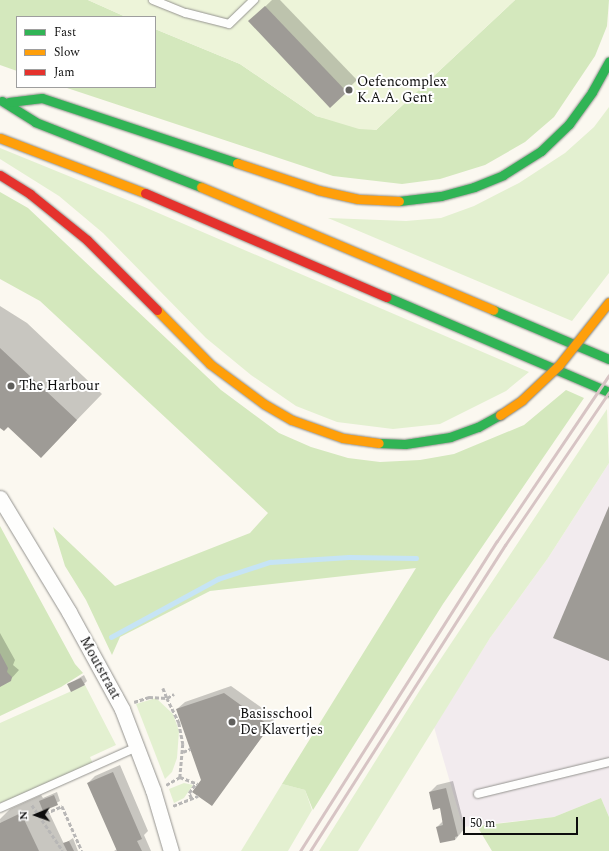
<!DOCTYPE html>
<html>
<head>
<meta charset="utf-8">
<style>
	body { margin:0 }
	#map { position:relative; width:609px; height:851px; overflow:hidden; background:#fbf8f0; font-family:Spectral,serif }
	div>[style] { position:absolute }
	.industrial>* { inset:0; background:#f2ebee }
	.green>* { inset:0; background:#e3f0d0 }
	.forest>* { inset:0; background:#d4e8bd }
	.pitch>* { inset:0; background:#edf4d9 }
	.shadow>* { inset:0; background:#0003 }
	.stream>* { height:4.5px; margin:-2.25px; padding:0 2.25px; transform-origin:2.25px; border-radius:2.25px; background:#c6e4f5 }
	.building>* { inset:0; background:#9e9b96 }
	.path>* { height:2.5px; margin-top:-1.25px; transform-origin:0; background:repeating-linear-gradient(90deg,#b8b7b6 0 4px,transparent 0 6px) }
	.roads { filter:drop-shadow(0 0 1px #94938f) drop-shadow(0 0 1px #94938f) }
	.lane>* { height:8px; margin:-4px; padding:0 4px; transform-origin:4px; border-radius:4px; background:#fefefd }
	.street>* { height:15px; margin:-7.5px; padding:0 7.5px; transform-origin:7.5px; border-radius:7.5px; background:#fefefd }
	.fast>* { height:9px; margin:-4.5px; padding:0 4.5px; transform-origin:4.5px; border-radius:4.5px; background:#30b455 }
	.slow>* { height:9px; margin:-4.5px; padding:0 4.5px; transform-origin:4.5px; border-radius:4.5px; background:#ff9f0a }
	.jam>* { height:9px; margin:-4.5px; padding:0 4.5px; transform-origin:4.5px; border-radius:4.5px; background:#e5322d }
	.rail>* { height:3px; margin:-1.5px; padding:0 1.5px; transform-origin:1.5px; border-radius:1.5px; background:#d7c4c4 }
	.bridges { filter:drop-shadow(0 0 1px #81807c) drop-shadow(0 0 1px #81807c) }
	.slow-bridge>* { height:9px; margin:-4.5px; padding:0 4.5px; transform-origin:4.5px; border-radius:4.5px; background:#ff9f0a }
	.dots>* { width:11px; height:11px; translate:-50% -50%; box-sizing:border-box; border:2px solid #fff; border-radius:50% }
	span { translate:-50% -50%; white-space:nowrap; text-align:center; line-height:1.15; -webkit-text-stroke:4px #fff; paint-order:stroke }
	.poi-label { font-size:14px; color:#0d0d0d }
	.left { translate:0 -50%; text-align:left }
	.street-label { font-size:14px; color:#0d0d0d }
	.legend { position:absolute; left:16px; top:16px; width:140px; height:72px; box-sizing:border-box; background:#fff; border:1px solid #9e9e9e; margin:0; padding:5px 7px; list-style:none; font-size:12px; color:#0d0d0d }
	.legend li { display:flex; align-items:center; gap:8px; height:20px }
	.legend b { width:20px; border:1px solid #9e9e9e }
	.north { position:absolute; left:16px; top:795px; width:40px; height:40px; -webkit-text-stroke:3px #fff; paint-order:stroke; rotate:268deg; font-size:11px; font-weight:700; line-height:16px; text-align:center; color:#0d0d0d }
	.north::after { content:''; display:block; margin:auto; width:14px; height:18px; background:#0d0d0d; clip-path:polygon(50% 0,100% 100%,50% 72%,0 100%) }
	.scale { position:absolute; left:463px; top:817px; width:115px; height:18px; box-sizing:border-box; border:2px solid #0d0d0d; border-top:0; padding-left:5px; font-size:12px; line-height:14px; white-space:nowrap; color:#0d0d0d; -webkit-text-stroke:3px #fff; paint-order:stroke }
</style>
</head>
<body>
<div id="map">
	<div class="industrial">
		<i style="clip-path:polygon(609px 463px,609px 817px,601px 798px,554px 817px,463px 827px,434px 727px,490px 638px,548px 558px)"></i>
	</div>
	<div class="green">
		<i style="clip-path:polygon(609px 107px,609px 273px,572px 321px,328px 218px,406px 221px,441px 218px,474px 206px,519px 183px,565px 153px,594px 127px)"></i>
		<i style="clip-path:polygon(0 148px,142px 206px,529px 372px,506px 391px,440px 424px,393px 429px,337px 422px,296px 406px,251px 375px,206px 338px,103px 233px,59px 196px,0 159px)"></i>
		<i style="clip-path:polygon(607px 409px,609px 463px,548px 558px,490px 638px,358px 851px,319px 851px,420px 690px)"></i>
		<i style="clip-path:polygon(85px 685px,116px 745px,90px 757px,94px 766px,0 803px,0 723px)"></i>
		<i style="clip-path:polygon(156px 698px,173px 714px,179px 731px,177px 758px,172px 772px,165px 779px,136px 704px)"></i>
		<i style="clip-path:polygon(184px 783px,193px 785px,184px 798px,174px 803px,169px 789px)"></i>
		<i style="clip-path:polygon(282px 784px,305px 790px,312px 810px,288px 851px,241px 851px)"></i>
	</div>
	<div class="forest">
		<i style="clip-path:polygon(0 0,88px 0,126px 17px,17px 17px,17px 71px,0 65px)"></i>
		<i style="clip-path:polygon(515px 0,609px 0,607px 26px,595px 56px,554px 117px,525px 142px,485px 165px,440px 179px,402px 184px,333px 176px,64px 87px,155px 87px,155px 29px,240px 64px,316px 116px,376px 130px)"></i>
		<i style="clip-path:polygon(0 192px,28px 208px,221px 390px,279px 433px,311px 447px,348px 458px,380px 462px,420px 460px,454px 454px,524px 425px,566px 390px,584px 398px,443px 604px,313px 810px,305px 790px,282px 784px,416px 568px,210px 591px,120px 637px,112px 655px,86px 600px,65px 566px,53px 527px,115px 586px,250px 533px,268px 513px,40px 301px,0 279px)"></i>
		<i style="clip-path:polygon(0 526px,75px 664px,83px 673px,61px 687px,0 716px)"></i>
		<i style="clip-path:polygon(601px 798px,609px 817px,609px 851px,492px 851px,477px 826px,554px 817px)"></i>
	</div>
	<div class="pitch">
		<i style="clip-path:polygon(88px 0,515px 0,376px 130px,359px 129px,316px 116px,240px 64px,155px 29px,155px 17px,126px 17px)"></i>
	</div>
	<div class="shadow">
		<i style="clip-path:polygon(272px 0,280px 0,357px 80px,330px 106px,250px 21px)"></i>
		<i style="clip-path:polygon(0 306px,27px 323px,102px 394px,41px 457px,8px 426px,0 426px)"></i>
		<i style="clip-path:polygon(0 633px,15px 660px,13px 665px,19px 670px,10px 680px,0 685px)"></i>
		<i style="clip-path:polygon(84px 675px,87px 681px,84px 684px,69px 684px)"></i>
		<i style="clip-path:polygon(231px 686px,276px 718px,211px 805px,177px 709px,185px 702px)"></i>
		<i style="clip-path:polygon(120px 765px,148px 831px,144px 835px,151px 851px,114px 851px,117px 849px,88px 783px,95px 776px)"></i>
		<i style="clip-path:polygon(453px 781px,465px 828px,455px 840px,437px 827px,443px 821px,441px 807px,430px 792px,437px 785px)"></i>
		<i style="clip-path:polygon(57px 792px,60px 801px,47px 808px,64px 844px,73px 838px,78px 851px,1px 851px,0 819px,10px 809px,41px 795px,43px 798px)"></i>
	</div>
	<div class="stream">
		<i style="left:111px;top:637px;width:122px;rotate:-28.5deg"></i>
		<i style="left:218px;top:579px;width:55px;rotate:-18.1deg"></i>
		<i style="left:270px;top:562px;width:79px;rotate:-3.6deg"></i>
		<i style="left:349px;top:557px;width:67px;rotate:0.9deg"></i>
	</div>
	<div class="building">
		<i style="clip-path:polygon(265px 6px,347px 92px,330px 108px,248px 21px)"></i>
		<i style="clip-path:polygon(0 348px,77px 420px,41px 458px,8px 427px,4px 431px,0 428px)"></i>
		<i style="clip-path:polygon(609px 506px,609px 661px,553px 638px)"></i>
		<i style="clip-path:polygon(0 653px,8px 668px,7px 672px,12px 677px,11px 681px,0 687px)"></i>
		<i style="clip-path:polygon(81px 678px,85px 685px,71px 692px,67px 684px)"></i>
		<i style="clip-path:polygon(224px 693px,270px 726px,212px 806px,192px 792px,201px 780px,176px 709px)"></i>
		<i style="clip-path:polygon(113px 772px,142px 839px,137px 841px,142px 851px,117px 851px,87px 783px)"></i>
		<i style="clip-path:polygon(446px 788px,458px 836px,455px 837px,455px 840px,440px 843px,436px 827px,443px 825px,440px 808px,433px 810px,429px 792px)"></i>
		<i style="clip-path:polygon(54px 795px,58px 805px,43px 811px,39px 801px)"></i>
		<i style="clip-path:polygon(21px 813px,39px 851px,0 851px,0 823px)"></i>
		<i style="clip-path:polygon(69px 841px,74px 851px,67px 851px,63px 843px)"></i>
	</div>
	<div class="path">
		<i style="left:163px;top:688px;width:11px;rotate:68deg"></i>
		<i style="left:167px;top:698px;width:8px;rotate:-30deg"></i>
		<i style="left:134px;top:702px;width:16px;rotate:-18deg"></i>
		<i style="left:149px;top:697px;width:18px;rotate:3deg"></i>
		<i style="left:167px;top:698px;width:28px;rotate:64deg"></i>
		<i style="left:179px;top:723px;width:21px;rotate:79deg"></i>
		<i style="left:183px;top:744px;width:33px;rotate:95deg"></i>
		<i style="left:183px;top:752px;width:8px;rotate:-23deg"></i>
		<i style="left:166px;top:785px;width:16px;rotate:-30deg"></i>
		<i style="left:180px;top:777px;width:19px;rotate:21deg"></i>
		<i style="left:191px;top:798px;width:5px;rotate:-112deg"></i>
		<i style="left:189px;top:793px;width:12px;rotate:-55deg"></i>
		<i style="left:32px;top:805px;width:55px;rotate:56deg"></i>
		<i style="left:173px;top:806px;width:27px;rotate:-22deg"></i>
		<i style="left:40px;top:816px;width:24px;rotate:-24deg"></i>
		<i style="left:62px;top:806px;width:49px;rotate:66deg"></i>
	</div>
	<div class="roads">
		<div class="lane">
			<i style="left:153px;top:0;width:35px;rotate:22deg"></i>
			<i style="left:186px;top:13px;width:44px;rotate:14.3deg"></i>
			<i style="left:229px;top:24px;width:35px;rotate:-44deg"></i>
			<i style="left:478px;top:794px;width:135px;rotate:-13.7deg"></i>
			<i style="left:0;top:808px;width:150px;rotate:-24deg"></i>
		</div>
		<div class="street">
			<i style="left:0;top:498px;width:133px;rotate:58.8deg"></i>
			<i style="left:69px;top:612px;width:111px;rotate:61.3deg"></i>
			<i style="left:122px;top:709px;width:87px;rotate:69.1deg"></i>
			<i style="left:153px;top:790px;width:64px;rotate:73.6deg"></i>
		</div>
		<div class="fast">
			<i style="left:2px;top:101px;width:39px;rotate:32deg"></i>
			<i style="left:35px;top:122px;width:178px;rotate:21.4deg"></i>
			<i style="left:9px;top:102px;width:33px;rotate:-7deg"></i>
			<i style="left:42px;top:98px;width:206px;rotate:18.4deg"></i>
			<i style="left:399px;top:201px;width:42px;rotate:-6.8deg"></i>
			<i style="left:441px;top:196px;width:34px;rotate:-15deg"></i>
			<i style="left:474px;top:187px;width:31px;rotate:-22deg"></i>
			<i style="left:503px;top:175px;width:45px;rotate:-32.3deg"></i>
			<i style="left:541px;top:151px;width:39px;rotate:-44deg"></i>
			<i style="left:569px;top:124px;width:39px;rotate:-54deg"></i>
			<i style="left:592px;top:92px;width:35px;rotate:-61deg"></i>
			<i style="left:387px;top:297px;width:241px;rotate:23.2deg"></i>
			<i style="left:493px;top:310px;width:126px;rotate:22.9deg"></i>
			<i style="left:379px;top:443px;width:26px;rotate:2deg"></i>
			<i style="left:405px;top:444px;width:46px;rotate:-8.8deg"></i>
			<i style="left:450px;top:437px;width:30px;rotate:-20deg"></i>
			<i style="left:478px;top:427px;width:25px;rotate:-29deg"></i>
		</div>
		<div class="slow">
			<i style="left:0;top:138px;width:155px;rotate:20.8deg"></i>
			<i style="left:237px;top:163px;width:85px;rotate:18.4deg"></i>
			<i style="left:318px;top:190px;width:41px;rotate:12.7deg"></i>
			<i style="left:358px;top:199px;width:41px;rotate:2.8deg"></i>
			<i style="left:201px;top:187px;width:317px;rotate:22.8deg"></i>
			<i style="left:157px;top:310px;width:76px;rotate:45.5deg"></i>
			<i style="left:210px;top:364px;width:67px;rotate:36.5deg"></i>
			<i style="left:264px;top:404px;width:32px;rotate:30deg"></i>
			<i style="left:292px;top:420px;width:54px;rotate:19.4deg"></i>
			<i style="left:343px;top:438px;width:36px;rotate:8deg"></i>
		</div>
		<div class="jam">
			<i style="left:0;top:175px;width:36px;rotate:32deg"></i>
			<i style="left:30px;top:194px;width:73px;rotate:38.9deg"></i>
			<i style="left:87px;top:240px;width:99px;rotate:45deg"></i>
			<i style="left:145px;top:193px;width:263px;rotate:23.3deg"></i>
		</div>
	</div>
	<div class="rail">
		<i style="left:300px;top:851px;width:367px;rotate:-57.6deg"></i>
		<i style="left:497px;top:541px;width:200px;rotate:-56deg"></i>
		<i style="left:310px;top:851px;width:363px;rotate:-57.5deg"></i>
		<i style="left:505px;top:545px;width:185px;rotate:-55.8deg"></i>
	</div>
	<div class="bridges">
		<div class="slow-bridge">
			<i style="left:500px;top:415px;width:27px;rotate:-34deg"></i>
			<i style="left:522px;top:400px;width:51px;rotate:-43.4deg"></i>
			<i style="left:559px;top:365px;width:80px;rotate:-51.6deg"></i>
		</div>
	</div>
	<div class="dots">
		<i style="left:349px;top:90px;background:#605f5c"></i>
		<i style="left:11px;top:386px;background:#605f5c"></i>
		<i style="left:232px;top:722px;background:#605f5c"></i>
	</div>
	<div class="poi-label">
		<span class="left" style="left:357px;top:90px">Oefencomplex<br>K.A.A. Gent</span>
		<span class="left" style="left:19px;top:386px">The Harbour</span>
		<span class="left" style="left:240px;top:722px">Basisschool<br>De Klavertjes</span>
	</div>
	<div class="street-label">
		<span style="left:100px;top:668px;rotate:61deg">Moutstraat</span>
	</div>
	<ul class="legend">
	<li><b style="height:5px;background:#30b455"></b>Fast</li>
	<li><b style="height:5px;background:#ff9f0a"></b>Slow</li>
	<li><b style="height:5px;background:#e5322d"></b>Jam</li>
	</ul>
	<div class="north">N</div>
	<div class="scale">50 m</div>
</div>
</body>
</html>
